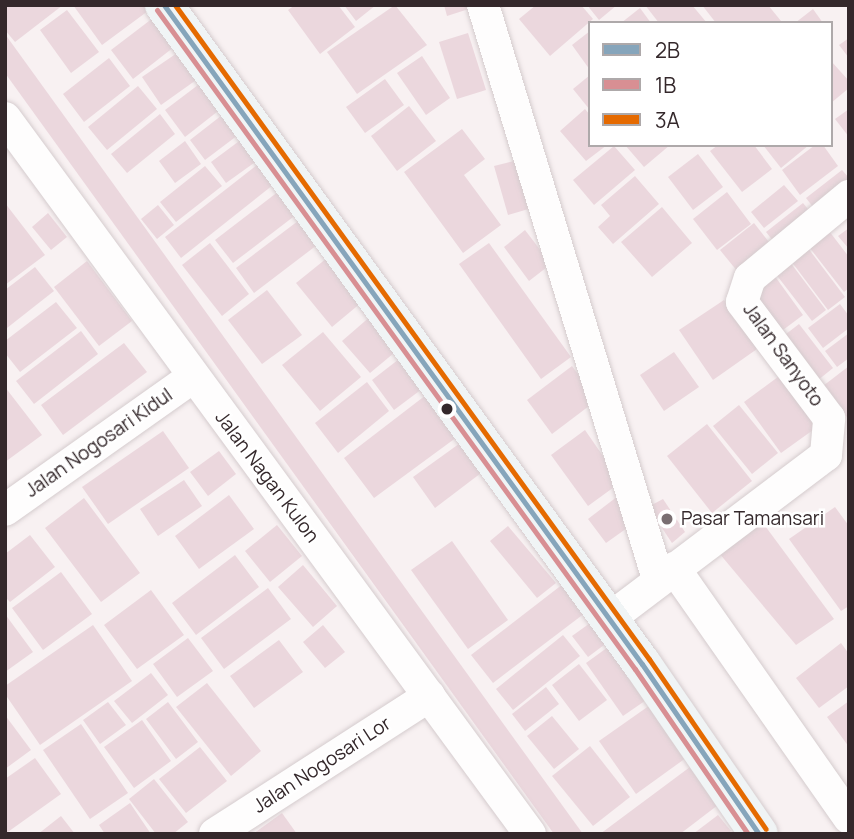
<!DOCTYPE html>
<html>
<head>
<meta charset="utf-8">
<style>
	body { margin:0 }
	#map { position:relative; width:854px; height:839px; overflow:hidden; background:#f8f1f2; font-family:Manrope,sans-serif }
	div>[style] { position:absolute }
	.building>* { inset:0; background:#ebd7dd }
	.roads { filter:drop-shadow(0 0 2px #d5ccce) drop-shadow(0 0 2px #d5ccce) }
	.minor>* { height:32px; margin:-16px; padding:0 16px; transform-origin:16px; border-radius:16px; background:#fefdfd }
	.secondary>* { height:38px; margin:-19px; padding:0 19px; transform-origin:19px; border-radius:19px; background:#f0f4f5 }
	.bus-1>* { height:5px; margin:-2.5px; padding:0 2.5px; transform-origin:2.5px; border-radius:2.5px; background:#86a5bb }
	.bus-2>* { height:5px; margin:-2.5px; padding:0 2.5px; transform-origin:2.5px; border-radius:2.5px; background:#d88f93 }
	.bus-3>* { height:5px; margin:-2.5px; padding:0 2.5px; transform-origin:2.5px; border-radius:2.5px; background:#e56a00 }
	.dots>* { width:19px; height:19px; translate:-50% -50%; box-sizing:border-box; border:4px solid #fff; border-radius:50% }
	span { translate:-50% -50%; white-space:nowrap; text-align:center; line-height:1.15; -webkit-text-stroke:5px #fff; paint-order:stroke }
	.street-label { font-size:19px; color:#34282b }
	.poi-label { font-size:19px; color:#34282b }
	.left { translate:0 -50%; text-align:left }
	.frame { position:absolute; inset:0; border:7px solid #34282b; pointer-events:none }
	.legend { position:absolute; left:588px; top:21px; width:245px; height:126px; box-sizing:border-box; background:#fff; border:2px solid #aea9aa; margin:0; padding:9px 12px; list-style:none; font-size:21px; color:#34282b }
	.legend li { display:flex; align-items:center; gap:14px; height:35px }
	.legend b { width:35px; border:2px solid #aea9aa }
</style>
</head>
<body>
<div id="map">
	<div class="building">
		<i style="clip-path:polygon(5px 5px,63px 5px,15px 42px,5px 30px)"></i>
		<i style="clip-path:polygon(73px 5px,143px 5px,148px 11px,102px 45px)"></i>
		<i style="clip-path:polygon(295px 5px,338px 5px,355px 27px,320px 54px,288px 10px)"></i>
		<i style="clip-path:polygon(344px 5px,376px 5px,356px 21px)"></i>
		<i style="clip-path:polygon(395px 5px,427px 45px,357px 94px,327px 52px)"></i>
		<i style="clip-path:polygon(444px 5px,478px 5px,478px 6px,447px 16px)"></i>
		<i style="clip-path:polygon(536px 5px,581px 5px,593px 19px,550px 56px,519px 19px)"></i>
		<i style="clip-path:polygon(587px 5px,617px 5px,599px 20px)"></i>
		<i style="clip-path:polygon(645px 5px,692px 5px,707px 23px,659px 23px)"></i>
		<i style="clip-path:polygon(702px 5px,768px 5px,781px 21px,716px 23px)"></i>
		<i style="clip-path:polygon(640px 8px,651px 23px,621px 23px)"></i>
		<i style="clip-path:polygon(813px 9px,823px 23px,795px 23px)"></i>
		<i style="clip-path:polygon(67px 10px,99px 52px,71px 73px,40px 30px)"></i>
		<i style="clip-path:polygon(153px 18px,174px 47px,133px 79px,111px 50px)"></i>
		<i style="clip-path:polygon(590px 31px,590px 70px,572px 45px)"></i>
		<i style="clip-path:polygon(468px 33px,486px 90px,457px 99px,439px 42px)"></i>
		<i style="clip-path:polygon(5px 34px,583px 834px,554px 834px,5px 73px)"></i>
		<i style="clip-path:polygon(849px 38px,849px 58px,839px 45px)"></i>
		<i style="clip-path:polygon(180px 51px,199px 78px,161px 105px,142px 77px)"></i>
		<i style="clip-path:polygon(422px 56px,450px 98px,426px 115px,397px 73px)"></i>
		<i style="clip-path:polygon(109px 58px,130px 86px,84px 122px,63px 94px)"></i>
		<i style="clip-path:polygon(831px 61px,849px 81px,849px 88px,831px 103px)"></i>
		<i style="clip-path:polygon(590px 75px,590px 110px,573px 89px)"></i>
		<i style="clip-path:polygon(385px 79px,404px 105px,365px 133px,346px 107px)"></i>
		<i style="clip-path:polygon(202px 82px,222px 108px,185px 137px,165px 110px)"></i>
		<i style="clip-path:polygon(138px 86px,157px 109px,107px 150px,88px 127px)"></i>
		<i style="clip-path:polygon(409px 106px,436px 141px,397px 171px,371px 136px)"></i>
		<i style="clip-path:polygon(585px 109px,590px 115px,590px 145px,607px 145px,586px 161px,560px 131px)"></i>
		<i style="clip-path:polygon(849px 109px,849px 137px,835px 119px)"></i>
		<i style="clip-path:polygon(226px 112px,242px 132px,205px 160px,190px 140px)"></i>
		<i style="clip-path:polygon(160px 114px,175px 134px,127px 173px,111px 154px)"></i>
		<i style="clip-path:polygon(462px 129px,485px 159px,464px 175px,501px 225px,463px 253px,404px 172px)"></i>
		<i style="clip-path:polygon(242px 139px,258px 160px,226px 183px,211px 162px)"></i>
		<i style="clip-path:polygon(185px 141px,201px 164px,175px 183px,159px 161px)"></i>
		<i style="clip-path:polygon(625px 145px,670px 145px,644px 167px)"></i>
		<i style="clip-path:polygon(718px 145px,754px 145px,772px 169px,742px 192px,710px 151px)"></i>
		<i style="clip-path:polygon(763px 145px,809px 145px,781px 168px)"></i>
		<i style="clip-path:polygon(815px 145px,823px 145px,838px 166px,800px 195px,782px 170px)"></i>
		<i style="clip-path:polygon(614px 146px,635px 170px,594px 205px,573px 180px)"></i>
		<i style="clip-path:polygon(698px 154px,723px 187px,693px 210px,668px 177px)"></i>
		<i style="clip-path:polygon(518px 160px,532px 208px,508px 215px,494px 166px)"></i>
		<i style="clip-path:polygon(257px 165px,273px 185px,181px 258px,165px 237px)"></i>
		<i style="clip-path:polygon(205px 166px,222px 186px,176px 222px,160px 202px)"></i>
		<i style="clip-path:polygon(842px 170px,849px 178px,849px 192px,820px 216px,806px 198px)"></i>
		<i style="clip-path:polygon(635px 176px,659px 204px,613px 244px,598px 227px,610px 216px,601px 205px)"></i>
		<i style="clip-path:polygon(784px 185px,798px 201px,764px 228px,751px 212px)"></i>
		<i style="clip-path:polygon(279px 191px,297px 214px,233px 263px,215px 240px)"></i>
		<i style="clip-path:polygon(727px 192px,751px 224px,717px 250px,693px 219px)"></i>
		<i style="clip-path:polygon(5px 203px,45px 255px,5px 285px)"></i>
		<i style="clip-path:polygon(803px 203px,816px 219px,778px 247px,766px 232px)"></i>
		<i style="clip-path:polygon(158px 205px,174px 225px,157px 239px,141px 219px)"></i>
		<i style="clip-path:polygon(662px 207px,692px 243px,652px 277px,621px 242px)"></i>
		<i style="clip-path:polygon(48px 213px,67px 237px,51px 250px,32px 227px)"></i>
		<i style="clip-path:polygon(298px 221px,317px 245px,254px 293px,236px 268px)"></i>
		<i style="clip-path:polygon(754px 223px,776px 251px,742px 277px,720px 250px)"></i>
		<i style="clip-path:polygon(826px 227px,849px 257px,849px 288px,844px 292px,806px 243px)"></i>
		<i style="clip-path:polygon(849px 228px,849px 249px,838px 236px)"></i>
		<i style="clip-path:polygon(525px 230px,551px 264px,529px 281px,504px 247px)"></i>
		<i style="clip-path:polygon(210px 243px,249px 294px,222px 316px,182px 265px)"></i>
		<i style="clip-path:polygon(489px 243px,571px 357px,541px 379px,459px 264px)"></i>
		<i style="clip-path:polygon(808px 248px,845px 297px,828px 310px,791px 261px)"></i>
		<i style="clip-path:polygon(327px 258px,362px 302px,332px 327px,296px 283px)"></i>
		<i style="clip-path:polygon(87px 261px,132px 321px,99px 346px,54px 287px)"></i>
		<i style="clip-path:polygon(790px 262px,826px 310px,812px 321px,775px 273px)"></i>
		<i style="clip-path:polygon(35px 267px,54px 291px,7px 328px,5px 290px)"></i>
		<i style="clip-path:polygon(774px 275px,803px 315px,775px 336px,745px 297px)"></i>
		<i style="clip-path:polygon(267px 290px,302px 335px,262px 364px,228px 320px)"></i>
		<i style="clip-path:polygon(724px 300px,757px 349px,713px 380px,679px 330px)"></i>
		<i style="clip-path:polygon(56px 302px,77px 328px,20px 372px,5px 353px,5px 341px)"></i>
		<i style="clip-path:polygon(840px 304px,849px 316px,849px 328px,823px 348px,808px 328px)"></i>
		<i style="clip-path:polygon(372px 315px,400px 348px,370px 373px,342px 341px)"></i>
		<i style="clip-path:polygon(799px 324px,833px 368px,812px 385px,777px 341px)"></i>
		<i style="clip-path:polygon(81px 331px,98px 354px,34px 404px,16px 381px)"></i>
		<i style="clip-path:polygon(323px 332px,361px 377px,320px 411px,282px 365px)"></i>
		<i style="clip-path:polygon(849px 333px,849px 358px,837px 367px,825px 351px)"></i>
		<i style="clip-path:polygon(124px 343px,147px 372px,63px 435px,41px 405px)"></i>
		<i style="clip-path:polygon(674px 352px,699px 387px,664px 411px,640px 375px)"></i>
		<i style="clip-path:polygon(403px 356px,426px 386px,394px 410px,372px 380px)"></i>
		<i style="clip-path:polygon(572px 366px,597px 400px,552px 434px,527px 400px)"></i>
		<i style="clip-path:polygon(849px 366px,849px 420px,823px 386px)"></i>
		<i style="clip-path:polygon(782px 374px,820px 425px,781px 453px,744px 402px)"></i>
		<i style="clip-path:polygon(367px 382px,389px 411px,338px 453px,315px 423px)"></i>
		<i style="clip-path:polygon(5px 387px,42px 435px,5px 462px)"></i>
		<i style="clip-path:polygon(426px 395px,457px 437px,374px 498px,344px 458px)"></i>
		<i style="clip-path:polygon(739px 405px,778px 453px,752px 474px,713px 426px)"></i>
		<i style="clip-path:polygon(707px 424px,752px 481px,712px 513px,667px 456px)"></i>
		<i style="clip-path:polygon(585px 430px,621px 482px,588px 506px,551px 455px)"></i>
		<i style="clip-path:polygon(163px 431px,189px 468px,108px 524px,82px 487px)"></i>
		<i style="clip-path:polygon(463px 441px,485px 470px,435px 508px,413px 477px)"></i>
		<i style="clip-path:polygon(219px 451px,236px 474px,208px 496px,190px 472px)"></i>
		<i style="clip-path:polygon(184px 480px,202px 506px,158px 536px,140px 509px)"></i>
		<i style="clip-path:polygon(229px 495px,254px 529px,199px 569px,175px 536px)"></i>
		<i style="clip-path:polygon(618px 496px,637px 521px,606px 543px,588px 519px)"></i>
		<i style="clip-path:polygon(84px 498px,140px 573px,101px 602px,45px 528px)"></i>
		<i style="clip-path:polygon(663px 499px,685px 532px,672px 543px,648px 507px)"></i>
		<i style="clip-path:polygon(835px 507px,849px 526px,849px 606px,841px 611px,789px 539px)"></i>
		<i style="clip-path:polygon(760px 519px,834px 619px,796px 645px,719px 553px)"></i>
		<i style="clip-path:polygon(277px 525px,302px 556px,270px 582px,245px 551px)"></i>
		<i style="clip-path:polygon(508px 526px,556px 583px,537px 598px,490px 541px)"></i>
		<i style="clip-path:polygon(30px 535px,55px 567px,10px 602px,5px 597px,5px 554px)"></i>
		<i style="clip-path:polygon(452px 541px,508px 620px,468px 649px,411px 570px)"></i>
		<i style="clip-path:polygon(235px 555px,259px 587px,196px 635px,172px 603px)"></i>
		<i style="clip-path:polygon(303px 565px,337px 606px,313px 627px,278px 587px)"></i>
		<i style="clip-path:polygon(61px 572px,92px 614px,43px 650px,12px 608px)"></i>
		<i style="clip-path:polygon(563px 584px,585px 613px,493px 683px,471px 655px)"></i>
		<i style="clip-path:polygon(268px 588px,291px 619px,224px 669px,201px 638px)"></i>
		<i style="clip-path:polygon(151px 590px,184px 635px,137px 669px,104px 625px)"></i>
		<i style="clip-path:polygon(5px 614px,33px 652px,5px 672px)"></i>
		<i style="clip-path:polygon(600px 616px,616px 636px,588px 657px,572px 636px)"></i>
		<i style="clip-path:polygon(93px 625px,132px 681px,40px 745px,5px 694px,5px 686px)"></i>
		<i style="clip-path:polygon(323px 625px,345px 652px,325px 668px,303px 642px)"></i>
		<i style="clip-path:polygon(563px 635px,580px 656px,513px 710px,496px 689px)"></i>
		<i style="clip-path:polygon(188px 638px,213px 671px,177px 697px,153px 664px)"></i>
		<i style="clip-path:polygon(279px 640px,303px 672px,254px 708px,230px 676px)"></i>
		<i style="clip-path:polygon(615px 642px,652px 696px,623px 716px,586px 663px)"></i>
		<i style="clip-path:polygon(841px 643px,849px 654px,849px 686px,819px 708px,796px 678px)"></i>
		<i style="clip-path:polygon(579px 664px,607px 700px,579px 721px,552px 685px)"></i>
		<i style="clip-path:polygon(151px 673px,168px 695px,132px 723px,114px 701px)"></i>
		<i style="clip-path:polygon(207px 683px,261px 751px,231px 776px,176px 707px)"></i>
		<i style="clip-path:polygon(546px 687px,559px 704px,525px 731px,512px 714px)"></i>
		<i style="clip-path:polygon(849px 701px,849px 747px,827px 717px)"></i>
		<i style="clip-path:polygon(108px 702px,126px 725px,100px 744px,83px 720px)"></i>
		<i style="clip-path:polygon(168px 702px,198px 742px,176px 759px,146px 719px)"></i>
		<i style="clip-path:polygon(653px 703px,690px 755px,636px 794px,599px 741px)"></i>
		<i style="clip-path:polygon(5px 715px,31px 750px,5px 769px)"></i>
		<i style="clip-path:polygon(552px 716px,579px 749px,554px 769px,527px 736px)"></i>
		<i style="clip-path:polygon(142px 720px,171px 761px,134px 788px,104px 747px)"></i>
		<i style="clip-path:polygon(81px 724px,128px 793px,90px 819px,43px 750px)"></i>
		<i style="clip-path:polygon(590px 746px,630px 797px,593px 826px,552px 776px)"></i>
		<i style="clip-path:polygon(200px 747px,227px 781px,186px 813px,159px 779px)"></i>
		<i style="clip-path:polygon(35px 758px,61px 794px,5px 834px,5px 779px)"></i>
		<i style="clip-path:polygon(690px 767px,718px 805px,680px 834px,600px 834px)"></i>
		<i style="clip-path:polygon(154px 779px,188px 822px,173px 834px,156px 834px,129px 799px)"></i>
		<i style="clip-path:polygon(130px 803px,151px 834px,105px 834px,99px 825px)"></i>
		<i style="clip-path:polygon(282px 813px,297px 834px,253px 834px)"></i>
		<i style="clip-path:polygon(718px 815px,731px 831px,727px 834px,693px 834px)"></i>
		<i style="clip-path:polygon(61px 816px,75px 834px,38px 834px)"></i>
	</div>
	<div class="roads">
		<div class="minor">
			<i style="left:483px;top:5px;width:600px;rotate:73.04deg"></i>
			<i style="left:5px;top:118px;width:888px;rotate:53.75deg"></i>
			<i style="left:5px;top:510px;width:230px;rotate:-35.3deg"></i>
			<i style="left:674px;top:568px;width:305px;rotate:55deg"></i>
			<i style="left:609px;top:619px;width:272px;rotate:-37.1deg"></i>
			<i style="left:826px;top:455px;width:37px;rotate:-85deg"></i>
			<i style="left:829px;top:418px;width:145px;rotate:-126.9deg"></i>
			<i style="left:742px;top:302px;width:25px;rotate:-72deg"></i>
			<i style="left:750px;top:278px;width:129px;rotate:-39.6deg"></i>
			<i style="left:215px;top:834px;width:255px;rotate:-32.8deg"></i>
		</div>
		<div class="secondary">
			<i style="left:164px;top:5px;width:814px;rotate:54.05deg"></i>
			<i style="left:642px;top:664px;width:206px;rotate:55.5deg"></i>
		</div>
	</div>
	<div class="bus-1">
		<i style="left:164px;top:5px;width:814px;rotate:54.05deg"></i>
		<i style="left:642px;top:664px;width:206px;rotate:55.5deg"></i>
	</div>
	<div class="bus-2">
		<i style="left:157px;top:10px;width:814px;rotate:54.05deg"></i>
		<i style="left:635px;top:669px;width:200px;rotate:55.6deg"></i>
	</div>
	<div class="bus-3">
		<i style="left:175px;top:5px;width:808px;rotate:54.07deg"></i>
		<i style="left:649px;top:659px;width:206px;rotate:55.5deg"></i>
	</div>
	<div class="dots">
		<i style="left:447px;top:409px;background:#34282b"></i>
		<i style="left:667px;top:519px;background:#796e71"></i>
	</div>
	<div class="street-label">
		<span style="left:783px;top:355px;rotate:54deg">Jalan Sanyoto</span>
		<span style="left:99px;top:443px;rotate:-35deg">Jalan Nogosari Kidul</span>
		<span style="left:267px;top:477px;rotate:53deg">Jalan Nagan Kulon</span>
		<span style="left:322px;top:765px;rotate:-33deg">Jalan Nogosari Lor</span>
	</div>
	<div class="poi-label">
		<span class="left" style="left:681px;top:519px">Pasar Tamansari</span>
	</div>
	<div class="frame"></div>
	<ul class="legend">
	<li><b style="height:9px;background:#86a5bb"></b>2B</li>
	<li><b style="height:9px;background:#d88f93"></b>1B</li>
	<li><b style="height:9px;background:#e56a00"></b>3A</li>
	</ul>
</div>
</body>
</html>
